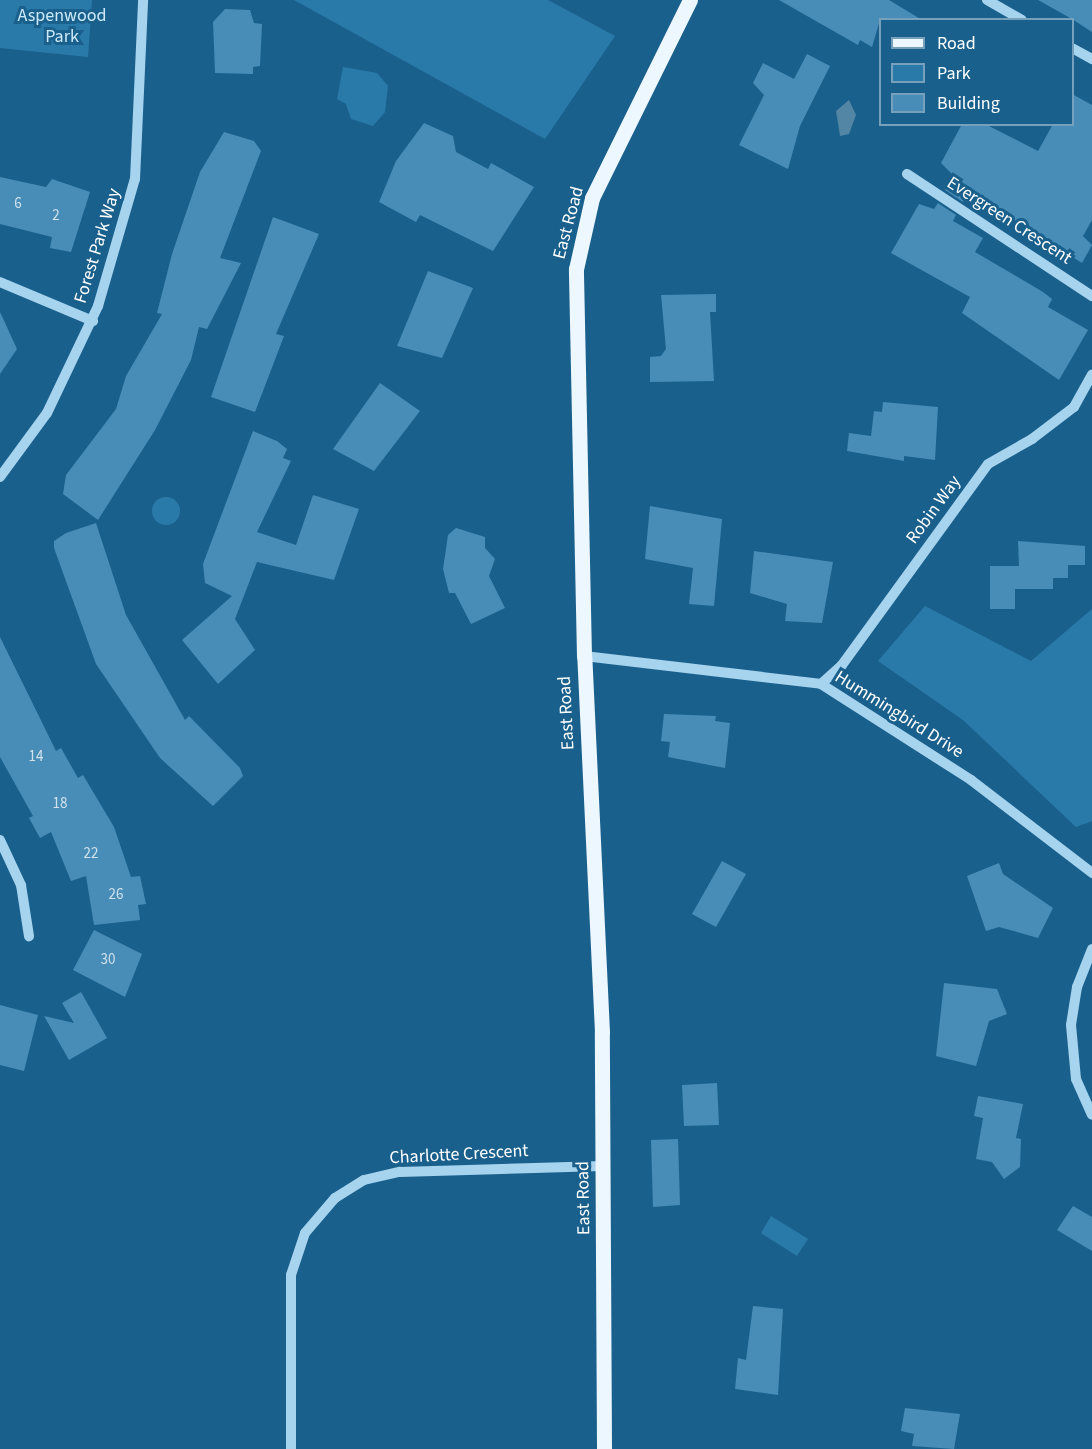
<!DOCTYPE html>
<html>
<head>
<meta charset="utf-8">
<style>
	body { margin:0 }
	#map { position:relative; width:1092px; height:1449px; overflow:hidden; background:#1a608d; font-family:"Source Sans 3",sans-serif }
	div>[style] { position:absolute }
	.green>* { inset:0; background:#2a7aa9 }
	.round { border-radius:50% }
	.water>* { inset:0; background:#5385a4 }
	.building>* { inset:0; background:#478db7 }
	.minor>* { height:10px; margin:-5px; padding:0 5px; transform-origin:5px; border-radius:5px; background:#a6d3ee }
	.major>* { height:15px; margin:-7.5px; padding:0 7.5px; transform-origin:7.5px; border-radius:7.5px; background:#edf7ff }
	span { translate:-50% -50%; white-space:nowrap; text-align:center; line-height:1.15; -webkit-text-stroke:6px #1a608d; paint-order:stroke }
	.number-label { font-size:15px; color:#d1e2ed }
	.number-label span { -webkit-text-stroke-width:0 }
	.park-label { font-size:18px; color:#cce9fa }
	.street-label { font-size:18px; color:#fff }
	.legend { position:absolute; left:879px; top:18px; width:195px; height:108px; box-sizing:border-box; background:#1a608d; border:2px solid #76a0bb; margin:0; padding:8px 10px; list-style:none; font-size:18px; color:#fff }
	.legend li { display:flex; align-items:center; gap:12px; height:30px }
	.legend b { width:30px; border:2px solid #76a0bb }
</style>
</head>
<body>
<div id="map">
	<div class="green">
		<i style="clip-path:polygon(0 0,92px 0,88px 57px,0 48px)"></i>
		<i style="clip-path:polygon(294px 0,548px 0,615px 36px,545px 139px)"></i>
		<i style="clip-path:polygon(343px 67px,377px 73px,388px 86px,385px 112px,373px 126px,351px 119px,346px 104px,337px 99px)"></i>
		<i class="round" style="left:152px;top:497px;width:28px;height:28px"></i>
		<i style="clip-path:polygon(925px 606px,1031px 661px,1092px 609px,1092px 821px,1076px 827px,963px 720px,878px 661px)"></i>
		<i style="clip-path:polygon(771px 1216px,808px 1239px,797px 1256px,761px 1233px)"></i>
	</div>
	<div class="water">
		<i style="clip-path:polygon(849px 100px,856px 115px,849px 134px,840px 136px,836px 111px)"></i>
	</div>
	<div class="building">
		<i style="clip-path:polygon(779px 0,889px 0,922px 20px,880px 20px,872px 47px,860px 40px,858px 45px)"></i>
		<i style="clip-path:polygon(1038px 0,1092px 0,1092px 32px,1072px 19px)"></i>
		<i style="clip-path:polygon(225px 9px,250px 10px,254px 23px,262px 24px,260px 66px,253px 67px,253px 74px,215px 73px,213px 22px)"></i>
		<i style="clip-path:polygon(807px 54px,830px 66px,800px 126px,788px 169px,739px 145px,764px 95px,753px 83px,763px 63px,794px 79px)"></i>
		<i style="clip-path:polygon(1072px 94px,1092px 105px,1092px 220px,1083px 236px,1092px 245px,1082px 263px,969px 192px,963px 202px,945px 190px,953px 175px,941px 163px,962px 124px,985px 124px,1038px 151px,1053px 124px,1072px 124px)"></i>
		<i style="clip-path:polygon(424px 123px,453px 136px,456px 152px,488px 169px,491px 163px,534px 187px,493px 251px,420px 215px,416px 222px,379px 202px,396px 161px)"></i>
		<i style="clip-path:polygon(224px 132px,254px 141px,261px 151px,220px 258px,241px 263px,207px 329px,199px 327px,191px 360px,155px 430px,98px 520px,63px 494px,66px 475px,116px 409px,126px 376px,162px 314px,157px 313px,172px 254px,200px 172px)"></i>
		<i style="clip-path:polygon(0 177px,46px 187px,52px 179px,90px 192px,71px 252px,50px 248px,52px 237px,0 224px)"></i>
		<i style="clip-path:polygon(938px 203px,956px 215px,953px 221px,983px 238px,975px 252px,1043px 292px,1052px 299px,1048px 307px,1088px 330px,1059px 380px,962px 313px,970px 297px,891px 253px,919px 204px,934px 209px)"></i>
		<i style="clip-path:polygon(273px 217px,319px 234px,276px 334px,284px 336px,255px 412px,211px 397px)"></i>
		<i style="clip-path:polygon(428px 271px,473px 288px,442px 358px,397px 346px)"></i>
		<i style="clip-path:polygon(716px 294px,716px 312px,710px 312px,714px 381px,650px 382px,650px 357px,661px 356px,666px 349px,661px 295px)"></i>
		<i style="clip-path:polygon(0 312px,17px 349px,0 374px)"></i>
		<i style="clip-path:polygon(380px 383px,420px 411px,374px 471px,333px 449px)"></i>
		<i style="clip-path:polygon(883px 402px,938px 407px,935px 460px,904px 456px,904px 461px,847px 451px,849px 433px,871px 436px,874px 411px,882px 412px)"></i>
		<i style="clip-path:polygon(253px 431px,277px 441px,287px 449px,283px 458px,291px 461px,257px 532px,296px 545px,313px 495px,359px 509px,334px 580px,257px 562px,235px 619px,255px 650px,218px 684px,182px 640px,232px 596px,205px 583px,203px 564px)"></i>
		<i style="clip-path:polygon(650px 506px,722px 519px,714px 606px,689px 604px,693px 568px,645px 559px)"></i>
		<i style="clip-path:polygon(96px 523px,126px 615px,185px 720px,189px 716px,240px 768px,243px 776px,213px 806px,160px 758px,96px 664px,54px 548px,54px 541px,66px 533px)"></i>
		<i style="clip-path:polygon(456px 528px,485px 537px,485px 548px,495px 559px,489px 576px,505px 608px,471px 624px,455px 593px,449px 593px,443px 569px,448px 535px)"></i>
		<i style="clip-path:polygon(1018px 541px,1085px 546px,1085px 565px,1068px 565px,1068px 578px,1053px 578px,1053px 589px,1015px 589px,1015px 609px,990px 609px,990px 566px,1019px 566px)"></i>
		<i style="clip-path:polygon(754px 551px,833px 562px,822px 623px,785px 621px,787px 604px,750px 593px)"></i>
		<i style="clip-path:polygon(0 637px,56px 751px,61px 748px,78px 778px,83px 775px,114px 827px,131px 877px,140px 876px,146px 904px,138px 905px,140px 920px,94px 925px,86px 876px,71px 881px,51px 832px,40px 838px,29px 818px,33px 816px,0 757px)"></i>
		<i style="clip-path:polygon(664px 714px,716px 716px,715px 721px,730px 723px,725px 768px,668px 757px,670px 742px,661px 741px)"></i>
		<i style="clip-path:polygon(722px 861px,746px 874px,716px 927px,692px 914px)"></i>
		<i style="clip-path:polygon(999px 863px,1003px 874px,1053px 908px,1038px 938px,999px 927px,986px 931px,967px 876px)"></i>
		<i style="clip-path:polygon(94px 930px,142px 954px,125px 997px,73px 970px)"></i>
		<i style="clip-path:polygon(944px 983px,997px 989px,1007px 1014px,989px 1021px,976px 1066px,936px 1056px)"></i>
		<i style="clip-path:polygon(81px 992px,107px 1038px,69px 1060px,44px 1016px,74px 1023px,62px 1003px)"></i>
		<i style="clip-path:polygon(0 1005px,38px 1015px,24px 1071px,0 1065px)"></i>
		<i style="clip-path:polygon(717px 1083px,719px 1125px,684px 1126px,682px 1085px)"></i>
		<i style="clip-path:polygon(978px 1096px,1023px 1104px,1016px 1138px,1021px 1139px,1020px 1167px,1004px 1179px,992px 1162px,976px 1159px,983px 1118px,974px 1116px)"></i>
		<i style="clip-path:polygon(678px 1139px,680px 1205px,653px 1207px,651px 1140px)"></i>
		<i style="clip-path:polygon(1073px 1206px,1092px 1217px,1092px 1251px,1057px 1230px)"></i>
		<i style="clip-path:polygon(753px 1306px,783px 1309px,778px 1395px,735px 1389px,738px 1358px,746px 1360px)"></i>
		<i style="clip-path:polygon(905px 1408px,960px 1414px,954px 1449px,912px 1446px,914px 1434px,901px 1431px)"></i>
	</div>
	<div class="minor">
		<i style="left:987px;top:0;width:40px;rotate:29.7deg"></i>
		<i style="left:1072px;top:48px;width:23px;rotate:29deg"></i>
		<i style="left:907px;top:174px;width:222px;rotate:33.4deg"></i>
		<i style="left:0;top:282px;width:101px;rotate:22.8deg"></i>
		<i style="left:0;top:477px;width:79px;rotate:-53.7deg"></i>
		<i style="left:47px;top:413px;width:119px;rotate:-64.5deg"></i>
		<i style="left:98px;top:306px;width:132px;rotate:-73.8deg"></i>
		<i style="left:135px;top:179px;width:179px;rotate:-87.4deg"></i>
		<i style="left:584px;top:656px;width:239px;rotate:6.7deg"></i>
		<i style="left:821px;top:684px;width:178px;rotate:32.6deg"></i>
		<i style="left:971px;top:780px;width:153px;rotate:37.5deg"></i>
		<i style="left:821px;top:684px;width:28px;rotate:-42deg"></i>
		<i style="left:842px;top:665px;width:248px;rotate:-54deg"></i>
		<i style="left:988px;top:464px;width:51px;rotate:-29.6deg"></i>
		<i style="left:1032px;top:439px;width:53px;rotate:-37.3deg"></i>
		<i style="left:1074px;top:407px;width:37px;rotate:-61deg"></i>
		<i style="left:0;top:840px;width:50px;rotate:65deg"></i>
		<i style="left:21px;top:885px;width:52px;rotate:81.1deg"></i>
		<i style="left:1092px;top:949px;width:41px;rotate:111.5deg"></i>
		<i style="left:1077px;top:987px;width:38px;rotate:99deg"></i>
		<i style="left:1071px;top:1025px;width:54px;rotate:84.7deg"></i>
		<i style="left:1076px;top:1079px;width:39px;rotate:66deg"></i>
		<i style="left:291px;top:1449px;width:174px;rotate:-90deg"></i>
		<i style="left:291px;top:1275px;width:44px;rotate:-71.6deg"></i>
		<i style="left:305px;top:1233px;width:46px;rotate:-49.4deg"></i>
		<i style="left:335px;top:1198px;width:34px;rotate:-32deg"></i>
		<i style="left:364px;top:1180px;width:37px;rotate:-13deg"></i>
		<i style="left:400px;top:1172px;width:203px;rotate:-1.7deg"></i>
	</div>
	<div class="major">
		<i style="left:604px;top:1449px;width:417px;rotate:-90.3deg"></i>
		<i style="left:602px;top:1032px;width:376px;rotate:-92.7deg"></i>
		<i style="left:584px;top:656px;width:387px;rotate:-91.2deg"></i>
		<i style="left:576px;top:269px;width:73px;rotate:-77.3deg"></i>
		<i style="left:592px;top:198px;width:221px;rotate:-63.7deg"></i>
	</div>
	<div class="number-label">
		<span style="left:18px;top:204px">6</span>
		<span style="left:56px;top:216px">2</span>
		<span style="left:36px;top:757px">14</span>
		<span style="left:60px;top:804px">18</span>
		<span style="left:91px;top:854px">22</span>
		<span style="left:116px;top:895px">26</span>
		<span style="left:108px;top:960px">30</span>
	</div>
	<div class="park-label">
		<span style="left:62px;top:27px">Aspenwood<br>Park</span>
	</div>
	<div class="street-label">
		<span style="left:1009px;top:221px;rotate:33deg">Evergreen Crescent</span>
		<span style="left:569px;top:223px;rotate:-75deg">East Road</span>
		<span style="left:98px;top:246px;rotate:-73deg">Forest Park Way</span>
		<span style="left:934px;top:510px;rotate:-54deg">Robin Way</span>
		<span style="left:567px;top:713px;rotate:-93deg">East Road</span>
		<span style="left:899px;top:715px;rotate:32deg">Hummingbird Drive</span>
		<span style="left:459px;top:1155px;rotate:-3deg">Charlotte Crescent</span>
		<span style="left:584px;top:1198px;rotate:-91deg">East Road</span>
	</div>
	<ul class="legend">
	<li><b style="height:8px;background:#edf7ff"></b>Road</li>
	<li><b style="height:16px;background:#2a7aa9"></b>Park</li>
	<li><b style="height:16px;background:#478db7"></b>Building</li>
	</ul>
</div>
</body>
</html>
